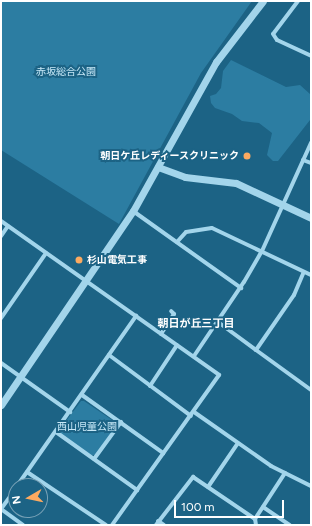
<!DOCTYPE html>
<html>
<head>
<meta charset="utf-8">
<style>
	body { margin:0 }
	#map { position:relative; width:312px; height:526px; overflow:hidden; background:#1c6385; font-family:Figtree,"Noto Sans JP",sans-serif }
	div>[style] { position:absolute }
	.green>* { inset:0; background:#2c7da2 }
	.minor>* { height:4px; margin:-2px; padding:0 2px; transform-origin:2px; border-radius:2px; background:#a3d5eb }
	.tertiary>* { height:7px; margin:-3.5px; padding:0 3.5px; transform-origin:3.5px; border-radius:3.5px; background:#a3d5eb }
	.dots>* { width:11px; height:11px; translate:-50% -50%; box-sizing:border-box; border:2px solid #1c6385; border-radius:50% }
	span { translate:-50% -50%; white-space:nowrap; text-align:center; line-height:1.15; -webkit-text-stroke:4px #1c6385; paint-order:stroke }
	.park-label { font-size:10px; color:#c8e9f8 }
	.poi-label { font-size:10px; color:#fff; font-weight:700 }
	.right { translate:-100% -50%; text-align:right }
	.left { translate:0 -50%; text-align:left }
	.neighbourhood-label { font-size:11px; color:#fff; font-weight:700 }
	.frame { position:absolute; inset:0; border:2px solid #fff; pointer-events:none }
	.north { position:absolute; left:8px; top:478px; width:40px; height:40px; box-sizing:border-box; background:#1c6385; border:1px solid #77a1b6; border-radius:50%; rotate:261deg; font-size:11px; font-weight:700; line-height:16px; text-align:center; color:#fff }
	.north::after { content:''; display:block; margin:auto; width:14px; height:18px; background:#fcaa60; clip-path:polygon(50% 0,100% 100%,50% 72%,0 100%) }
	.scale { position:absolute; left:174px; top:500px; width:110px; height:18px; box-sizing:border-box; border:2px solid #fff; border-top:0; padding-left:5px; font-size:12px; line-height:14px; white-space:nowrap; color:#fff; -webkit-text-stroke:3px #1c6385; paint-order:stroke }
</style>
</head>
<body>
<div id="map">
	<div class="green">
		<i style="clip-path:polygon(1px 1px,252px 1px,201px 73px,119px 224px,1px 150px)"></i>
		<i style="clip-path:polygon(231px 60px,286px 87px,300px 85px,310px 94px,310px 120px,278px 161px,273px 161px,267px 155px,272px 133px,259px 123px,242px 121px,232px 114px,215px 108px,211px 103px,210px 96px,216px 94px,221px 88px,223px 71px)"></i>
		<i style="clip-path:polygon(81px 401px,84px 401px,115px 422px,116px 426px,95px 455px,91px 455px,61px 434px,60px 429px)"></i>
	</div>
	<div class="minor">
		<i style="left:298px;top:1px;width:41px;rotate:127.1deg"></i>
		<i style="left:273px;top:34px;width:7px;rotate:56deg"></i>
		<i style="left:277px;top:40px;width:38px;rotate:25deg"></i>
		<i style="left:303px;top:160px;width:9px;rotate:21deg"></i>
		<i style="left:133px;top:211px;width:133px;rotate:35.5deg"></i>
		<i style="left:1px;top:221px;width:267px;rotate:35.2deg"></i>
		<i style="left:219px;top:375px;width:184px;rotate:125.5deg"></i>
		<i style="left:1px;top:236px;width:12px;rotate:-55deg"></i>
		<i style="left:177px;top:242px;width:13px;rotate:-48deg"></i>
		<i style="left:186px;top:232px;width:26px;rotate:-9deg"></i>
		<i style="left:212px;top:228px;width:110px;rotate:25.4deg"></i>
		<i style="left:1px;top:318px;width:79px;rotate:-55.3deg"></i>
		<i style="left:218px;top:322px;width:47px;rotate:36.4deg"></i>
		<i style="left:256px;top:350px;width:67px;rotate:-55.4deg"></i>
		<i style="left:294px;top:295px;width:25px;rotate:-67deg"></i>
		<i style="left:161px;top:334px;width:24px;rotate:-57deg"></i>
		<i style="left:174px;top:314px;width:4px;rotate:-135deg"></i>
		<i style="left:256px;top:350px;width:68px;rotate:36deg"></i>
		<i style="left:109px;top:355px;width:102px;rotate:36.6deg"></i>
		<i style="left:194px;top:356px;width:89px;rotate:-56deg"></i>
		<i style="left:244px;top:282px;width:36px;rotate:-60deg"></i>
		<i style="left:262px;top:251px;width:119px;rotate:-65.6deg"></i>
		<i style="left:1px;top:363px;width:85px;rotate:35.4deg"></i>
		<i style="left:150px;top:386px;width:49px;rotate:-56.6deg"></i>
		<i style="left:82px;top:395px;width:100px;rotate:35.6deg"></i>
		<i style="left:194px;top:412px;width:94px;rotate:35deg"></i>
		<i style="left:271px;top:466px;width:45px;rotate:26.6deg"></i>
		<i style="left:56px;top:432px;width:100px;rotate:35.6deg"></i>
		<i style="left:94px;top:459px;width:46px;rotate:-53.9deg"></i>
		<i style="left:27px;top:472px;width:95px;rotate:33.9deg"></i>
		<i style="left:17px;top:486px;width:208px;rotate:-55deg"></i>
		<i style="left:208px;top:487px;width:53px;rotate:-55.7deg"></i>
		<i style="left:263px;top:507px;width:32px;rotate:34deg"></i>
		<i style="left:1px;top:509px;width:27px;rotate:36deg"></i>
		<i style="left:1px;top:509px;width:26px;rotate:-54deg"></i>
		<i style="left:158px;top:521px;width:7px;rotate:34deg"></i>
		<i style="left:156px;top:525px;width:61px;rotate:-52.4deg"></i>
		<i style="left:193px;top:477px;width:75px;rotate:34.1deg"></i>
		<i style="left:256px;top:525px;width:6px;rotate:-99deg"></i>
		<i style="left:255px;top:519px;width:55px;rotate:-56.9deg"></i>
	</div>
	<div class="tertiary">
		<i style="left:158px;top:167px;width:29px;rotate:20deg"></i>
		<i style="left:185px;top:177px;width:51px;rotate:6.7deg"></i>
		<i style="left:236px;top:183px;width:83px;rotate:25deg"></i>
		<i style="left:1px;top:405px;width:235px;rotate:-55.8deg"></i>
		<i style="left:133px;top:211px;width:171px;rotate:-60.9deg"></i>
		<i style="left:216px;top:62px;width:77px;rotate:-52.4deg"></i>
	</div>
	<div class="dots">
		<i style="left:247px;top:156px;background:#fcaa60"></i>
		<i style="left:79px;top:260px;background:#fcaa60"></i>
	</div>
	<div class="park-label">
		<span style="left:66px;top:72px">赤坂総合公園</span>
		<span style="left:87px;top:427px">西山児童公園</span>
	</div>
	<div class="poi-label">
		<span class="right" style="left:239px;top:156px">朝日ケ丘レディースクリニック</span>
		<span class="left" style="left:87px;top:260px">杉山電気工事</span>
	</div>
	<div class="neighbourhood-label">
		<span style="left:196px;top:324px">朝日が丘三丁目</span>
	</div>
	<div class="frame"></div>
	<div class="north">N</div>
	<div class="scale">100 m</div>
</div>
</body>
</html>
